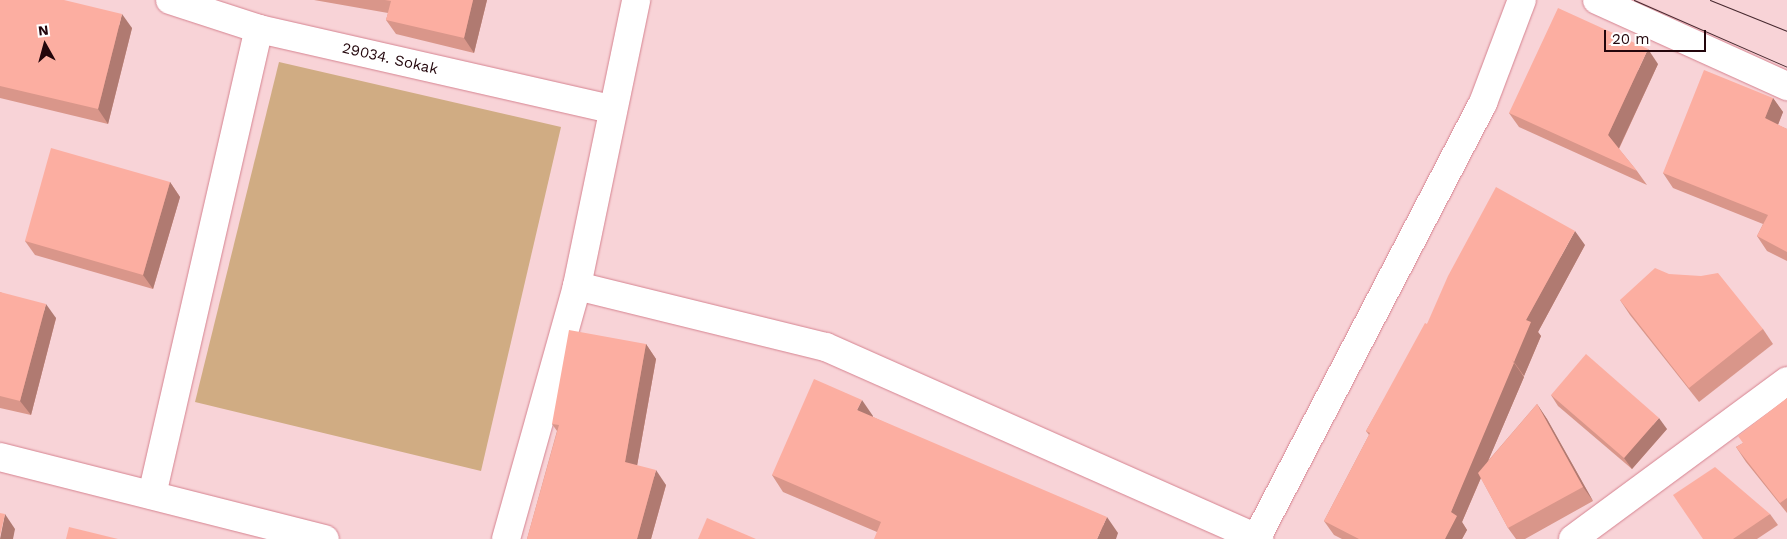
<!DOCTYPE html>
<html>
<head>
<meta charset="utf-8">
<style>
	body { margin:0 }
	#map { position:relative; width:1787px; height:539px; overflow:hidden; background:#f8d3d7; font-family:"Work Sans",sans-serif }
	div>[style] { position:absolute }
	.green>* { inset:0; background:#d0ac83 }
	.roads { filter:drop-shadow(0 0 1px #d58390) drop-shadow(0 0 1px #d58390) }
	.minor>* { height:28px; margin:-14px; padding:0 14px; transform-origin:14px; border-radius:14px; background:#fff }
	.tram>* { height:1px; margin:-0.5px; padding:0 0.5px; transform-origin:0.5px; border-radius:0.5px; background:#46282e }
	.wall>* { inset:0; background:#d9968a }
	.shaded-wall>* { inset:0; background:#b07a71 }
	.building>* { inset:0; background:#fcaea1 }
	span { translate:-50% -50%; white-space:nowrap; text-align:center; line-height:1.15; -webkit-text-stroke:5px #fff; paint-order:stroke }
	.street-label { font-size:15px; color:#23060c }
	.north { position:absolute; left:20px; top:20px; width:50px; height:50px; -webkit-text-stroke:4px #fff; paint-order:stroke; rotate:353deg; font-size:14px; font-weight:700; line-height:20px; text-align:center; color:#23060c }
	.north::after { content:''; display:block; margin:auto; width:18px; height:22px; background:#23060c; clip-path:polygon(50% 0,100% 100%,50% 72%,0 100%) }
	.scale { position:absolute; left:1604px; top:30px; width:102px; height:22px; box-sizing:border-box; border:2px solid #23060c; border-top:0; padding-left:6px; font-size:15px; line-height:18px; white-space:nowrap; color:#23060c; -webkit-text-stroke:4px #fff; paint-order:stroke }
</style>
</head>
<body>
<div id="map">
	<div class="green">
		<i style="clip-path:polygon(279px 62px,561px 127px,481px 471px,195px 402px)"></i>
	</div>
	<div class="roads">
		<div class="minor">
			<i style="left:170px;top:0;width:94px;rotate:18deg"></i>
			<i style="left:259px;top:29px;width:362px;rotate:12.8deg"></i>
			<i style="left:1597px;top:0;width:209px;rotate:24.4deg"></i>
			<i style="left:577px;top:286px;width:256px;rotate:13.8deg"></i>
			<i style="left:826px;top:347px;width:474px;rotate:23.9deg"></i>
			<i style="left:0;top:457px;width:335px;rotate:14.2deg"></i>
			<i style="left:152px;top:495px;width:478px;rotate:-77.1deg"></i>
			<i style="left:506px;top:539px;width:263px;rotate:-74.3deg"></i>
			<i style="left:577px;top:286px;width:292px;rotate:-78.3deg"></i>
			<i style="left:1256px;top:539px;width:492px;rotate:-62.5deg"></i>
			<i style="left:1483px;top:103px;width:110px;rotate:-69.3deg"></i>
			<i style="left:1573px;top:539px;width:266px;rotate:-36.4deg"></i>
		</div>
	</div>
	<div class="tram">
		<i style="left:1634px;top:0;width:167px;rotate:23.6deg"></i>
		<i style="left:1710px;top:0;width:83px;rotate:21.9deg"></i>
	</div>
	<div class="wall">
		<i style="clip-path:polygon(0 0,132px 28px,108px 124px,0 98px)"></i>
		<i style="clip-path:polygon(314px 0,487px 0,474px 53px,396px 34px,386px 20px,388px 13px)"></i>
		<i style="clip-path:polygon(1658px 64px,1619px 149px,1637px 171px,1647px 185px,1519px 127px,1509px 113px)"></i>
		<i style="clip-path:polygon(1773px 98px,1783px 112px,1778px 125px,1787px 129px,1787px 261px,1767px 251px,1757px 236px,1763px 224px,1673px 188px,1663px 173px)"></i>
		<i style="clip-path:polygon(170px 182px,180px 197px,153px 289px,35px 255px,25px 241px)"></i>
		<i style="clip-path:polygon(1585px 245px,1538px 332px,1541px 336px,1524px 376px,1522px 374px,1524px 377px,1488px 461px,1537px 404px,1547px 419px,1593px 501px,1525px 539px,1516px 539px,1508px 528px,1481px 478px,1462px 522px,1467px 530px,1462px 539px,1342px 539px,1334px 535px,1324px 521px,1369px 435px,1366px 431px,1427px 324px)"></i>
		<i style="clip-path:polygon(0 292px,56px 318px,31px 415px,0 408px)"></i>
		<i style="clip-path:polygon(1620px 300px,1763px 329px,1773px 344px,1699px 402px,1630px 315px)"></i>
		<i style="clip-path:polygon(646px 344px,656px 359px,637px 466px,666px 485px,651px 539px,527px 539px,557px 431px,552px 424px)"></i>
		<i style="clip-path:polygon(1551px 395px,1667px 429px,1632px 469px,1558px 406px)"></i>
		<i style="clip-path:polygon(1787px 398px,1787px 513px,1746px 462px,1736px 447px,1743px 443px)"></i>
		<i style="clip-path:polygon(873px 416px,873px 417px,1118px 533px,877px 532px,783px 492px,772px 475px)"></i>
		<i style="clip-path:polygon(1770px 514px,1778px 525px,1757px 539px,1703px 539px)"></i>
	</div>
	<div class="shaded-wall">
		<i style="clip-path:polygon(473px 0,487px 0,474px 53px,464px 38px)"></i>
		<i style="clip-path:polygon(122px 14px,132px 28px,108px 124px,98px 109px)"></i>
		<i style="clip-path:polygon(1648px 49px,1658px 64px,1618px 150px,1608px 135px)"></i>
		<i style="clip-path:polygon(1773px 98px,1783px 112px,1775px 132px,1765px 118px)"></i>
		<i style="clip-path:polygon(170px 182px,180px 197px,153px 289px,143px 275px)"></i>
		<i style="clip-path:polygon(1575px 231px,1585px 245px,1538px 332px,1541px 336px,1524px 376px,1514px 362px,1526px 320px)"></i>
		<i style="clip-path:polygon(46px 304px,56px 318px,31px 415px,20px 401px)"></i>
		<i style="clip-path:polygon(646px 344px,656px 359px,635px 477px,625px 462px)"></i>
		<i style="clip-path:polygon(1512px 360px,1524px 377px,1462px 522px,1467px 530px,1462px 539px,1445px 539px,1451px 512px)"></i>
		<i style="clip-path:polygon(862px 400px,873px 416px,869px 426px,857px 410px)"></i>
		<i style="clip-path:polygon(1537px 404px,1547px 419px,1593px 501px,1583px 487px)"></i>
		<i style="clip-path:polygon(1659px 418px,1667px 429px,1632px 469px,1624px 458px)"></i>
		<i style="clip-path:polygon(656px 470px,666px 485px,651px 539px,637px 539px)"></i>
		<i style="clip-path:polygon(5px 514px,15px 529px,13px 539px,0 539px)"></i>
		<i style="clip-path:polygon(1107px 517px,1118px 533px,1116px 539px,1097px 539px)"></i>
	</div>
	<div class="building">
		<i style="clip-path:polygon(0 0,64px 0,122px 14px,98px 109px,0 86px)"></i>
		<i style="clip-path:polygon(385px 0,473px 0,464px 38px,386px 20px,391px 1px)"></i>
		<i style="clip-path:polygon(1558px 8px,1648px 49px,1608px 135px,1637px 171px,1509px 113px)"></i>
		<i style="clip-path:polygon(1704px 70px,1773px 98px,1765px 118px,1787px 129px,1787px 252px,1757px 236px,1768px 215px,1663px 173px)"></i>
		<i style="clip-path:polygon(51px 148px,170px 182px,143px 275px,25px 241px)"></i>
		<i style="clip-path:polygon(1496px 187px,1575px 231px,1526px 320px,1531px 322px,1514px 362px,1512px 360px,1514px 363px,1451px 512px,1457px 516px,1445px 539px,1359px 539px,1324px 521px,1370px 433px,1366px 431px,1425px 323px,1427px 324px,1448px 276px)"></i>
		<i style="clip-path:polygon(1655px 268px,1669px 274px,1701px 276px,1718px 273px,1763px 329px,1689px 388px,1620px 300px)"></i>
		<i style="clip-path:polygon(0 292px,46px 304px,20px 401px,0 396px)"></i>
		<i style="clip-path:polygon(569px 330px,646px 344px,625px 462px,656px 470px,637px 539px,527px 539px,559px 425px,552px 424px)"></i>
		<i style="clip-path:polygon(1586px 354px,1659px 418px,1624px 458px,1551px 395px)"></i>
		<i style="clip-path:polygon(814px 379px,862px 400px,857px 410px,1107px 517px,1097px 539px,874px 539px,881px 522px,772px 475px)"></i>
		<i style="clip-path:polygon(1787px 398px,1787px 498px,1780px 503px,1736px 447px,1743px 443px,1738px 436px)"></i>
		<i style="clip-path:polygon(1537px 404px,1583px 487px,1508px 528px,1478px 473px)"></i>
		<i style="clip-path:polygon(1715px 467px,1770px 514px,1733px 539px,1703px 539px,1673px 495px)"></i>
		<i style="clip-path:polygon(0 513px,5px 514px,0 536px)"></i>
		<i style="clip-path:polygon(707px 518px,756px 539px,698px 539px)"></i>
		<i style="clip-path:polygon(69px 527px,118px 539px,66px 539px)"></i>
	</div>
	<div class="street-label">
		<span style="left:390px;top:59px;rotate:13deg">29034. Sokak</span>
	</div>
	<div class="north">N</div>
	<div class="scale">20 m</div>
</div>
</body>
</html>
